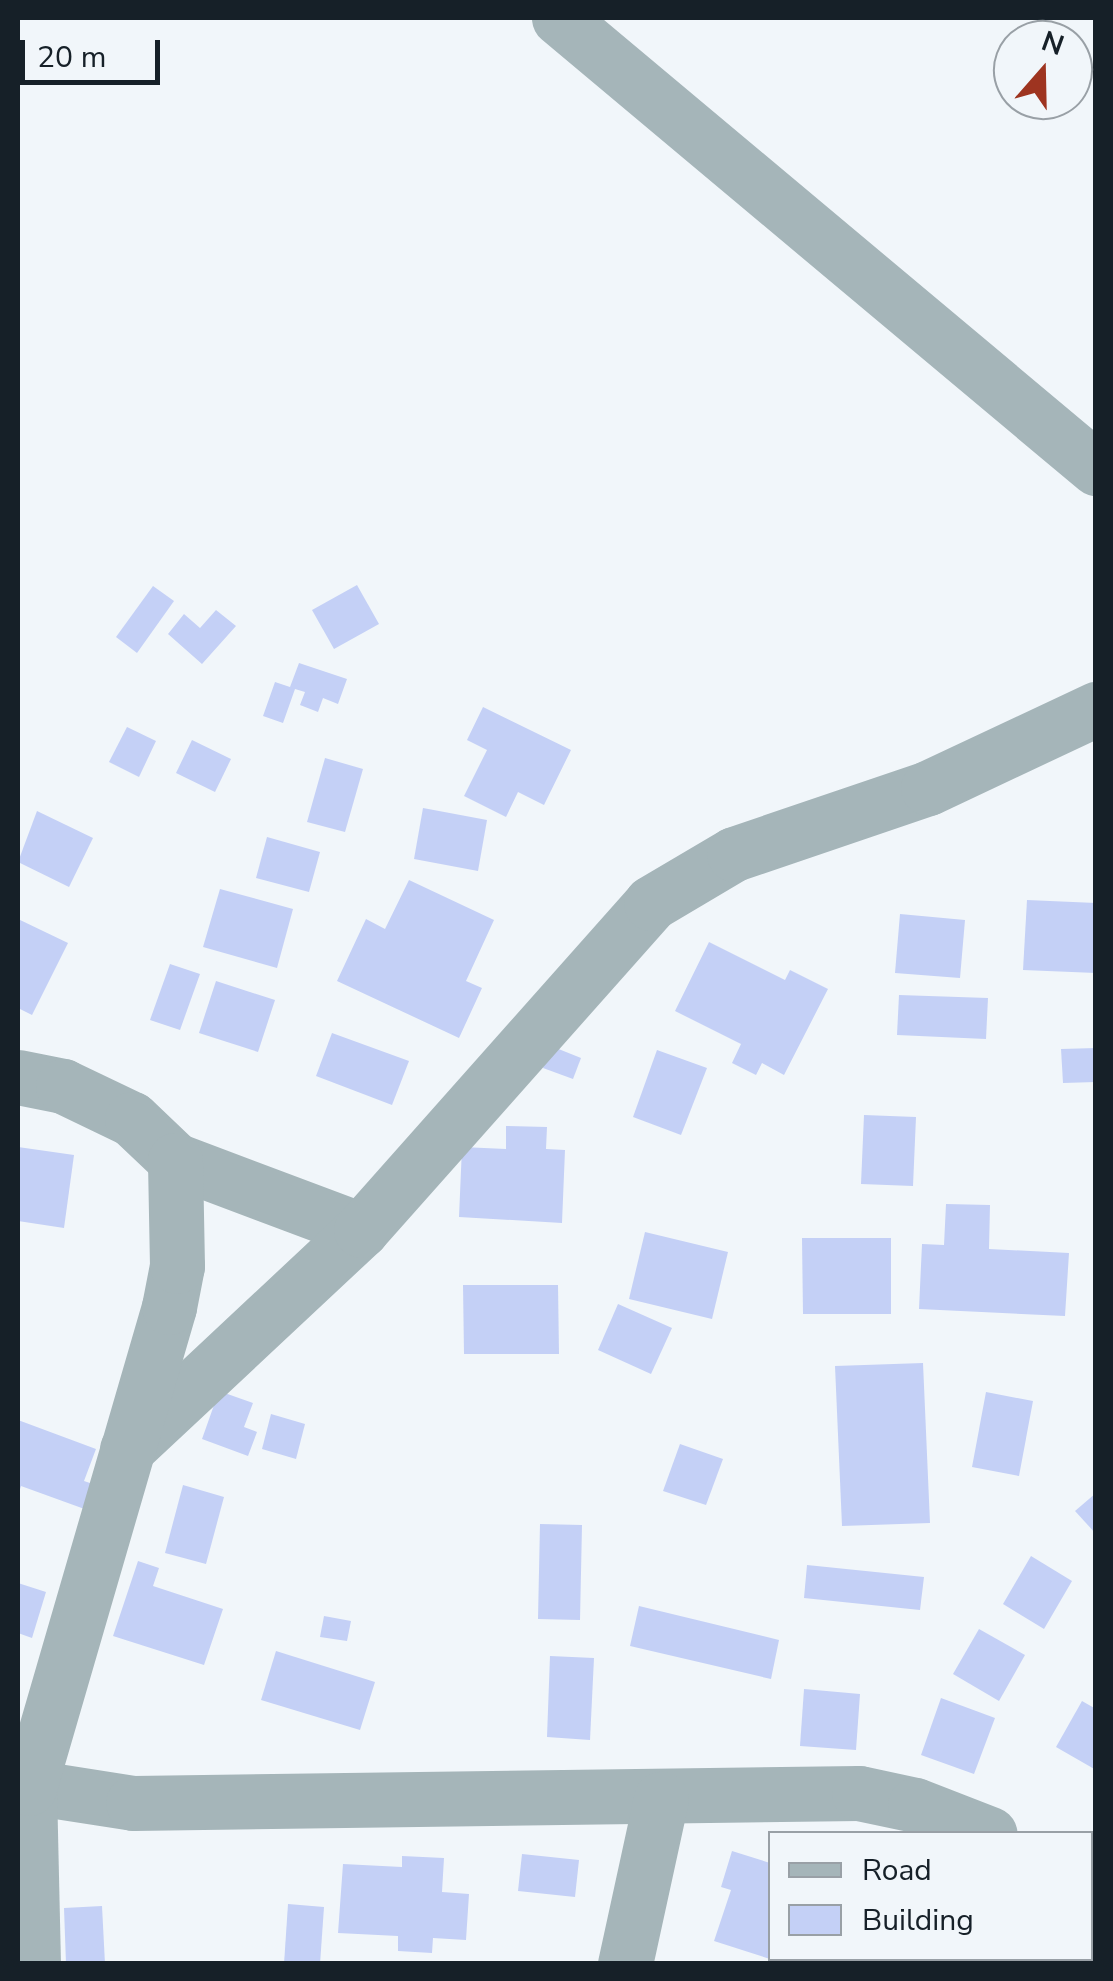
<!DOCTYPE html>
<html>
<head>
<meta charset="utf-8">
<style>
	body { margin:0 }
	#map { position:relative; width:1113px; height:1981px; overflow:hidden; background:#f1f6fa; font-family:"Nunito Sans",sans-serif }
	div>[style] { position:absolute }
	.building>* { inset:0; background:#c4d0f6 }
	.minor>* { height:55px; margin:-27.5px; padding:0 27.5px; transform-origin:27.5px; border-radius:27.5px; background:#a5b5b9 }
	span { translate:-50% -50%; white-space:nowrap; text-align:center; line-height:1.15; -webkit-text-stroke:9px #f1f6fa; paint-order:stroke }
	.frame { position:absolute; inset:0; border:20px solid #162028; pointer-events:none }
	.legend { position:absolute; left:768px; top:1831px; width:325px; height:130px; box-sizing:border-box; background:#f1f6fa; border:2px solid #99a0a6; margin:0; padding:12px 18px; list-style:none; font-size:30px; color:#162028 }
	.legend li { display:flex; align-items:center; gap:20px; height:50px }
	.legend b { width:50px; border:2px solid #99a0a6 }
	.north { position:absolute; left:993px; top:20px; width:100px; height:100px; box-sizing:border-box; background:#f1f6fa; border:2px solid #99a0a6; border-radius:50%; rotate:20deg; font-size:28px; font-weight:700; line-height:40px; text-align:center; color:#162028 }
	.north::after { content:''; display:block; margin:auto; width:35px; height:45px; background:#9e3420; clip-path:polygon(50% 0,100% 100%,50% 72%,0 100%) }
	.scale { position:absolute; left:20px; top:40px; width:140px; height:45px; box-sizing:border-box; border:5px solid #162028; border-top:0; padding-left:12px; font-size:30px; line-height:35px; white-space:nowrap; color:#162028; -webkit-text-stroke:8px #f1f6fa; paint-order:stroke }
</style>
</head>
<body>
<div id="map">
	<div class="building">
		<i style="clip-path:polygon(357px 585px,379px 624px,334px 649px,312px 610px)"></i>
		<i style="clip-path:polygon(153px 586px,174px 601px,137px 653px,116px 637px)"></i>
		<i style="clip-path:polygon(216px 610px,236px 626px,202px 664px,168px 634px,184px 614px,200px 628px)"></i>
		<i style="clip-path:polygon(299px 663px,347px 679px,338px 704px,323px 698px,318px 712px,300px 705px,305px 692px,295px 689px,283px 723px,263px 716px,275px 682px,290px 687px)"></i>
		<i style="clip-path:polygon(483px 707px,571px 750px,544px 805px,518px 792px,506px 817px,464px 796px,487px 750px,467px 740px)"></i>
		<i style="clip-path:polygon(127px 727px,156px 741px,139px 777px,109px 762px)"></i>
		<i style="clip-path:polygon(192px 740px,231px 759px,215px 792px,176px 773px)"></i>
		<i style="clip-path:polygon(325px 758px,363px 769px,345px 832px,307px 822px)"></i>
		<i style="clip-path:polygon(423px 808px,487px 820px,478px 871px,414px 859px)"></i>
		<i style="clip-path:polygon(37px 811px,93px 838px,69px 887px,18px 862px)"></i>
		<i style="clip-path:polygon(267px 837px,320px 852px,309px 892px,256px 878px)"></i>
		<i style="clip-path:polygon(409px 880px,494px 920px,466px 981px,482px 988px,459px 1038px,337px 981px,366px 919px,385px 929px)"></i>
		<i style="clip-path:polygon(220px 889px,293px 909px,277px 968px,203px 947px)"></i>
		<i style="clip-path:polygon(1027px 900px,1096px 903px,1096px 973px,1023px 970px)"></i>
		<i style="clip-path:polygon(900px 914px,965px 920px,960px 978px,895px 973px)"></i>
		<i style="clip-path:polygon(18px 919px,68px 943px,32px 1015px,18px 1008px)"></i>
		<i style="clip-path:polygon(709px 942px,785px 980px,790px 970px,828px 989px,784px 1075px,762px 1063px,756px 1075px,732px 1063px,741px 1044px,675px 1011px)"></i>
		<i style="clip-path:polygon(170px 964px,200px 974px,180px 1030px,150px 1020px)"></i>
		<i style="clip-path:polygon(216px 981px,275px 1000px,258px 1052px,199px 1033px)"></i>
		<i style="clip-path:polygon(899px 995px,988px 998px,986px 1039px,897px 1035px)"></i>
		<i style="clip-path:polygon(332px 1033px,409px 1061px,392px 1105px,316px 1076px)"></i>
		<i style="clip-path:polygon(551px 1046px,581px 1058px,573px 1079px,543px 1068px)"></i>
		<i style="clip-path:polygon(1096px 1048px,1096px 1082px,1063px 1083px,1061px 1049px)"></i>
		<i style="clip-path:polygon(657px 1050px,707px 1068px,681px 1135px,633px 1117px)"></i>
		<i style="clip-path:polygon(864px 1115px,916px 1117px,913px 1186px,861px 1184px)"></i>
		<i style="clip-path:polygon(506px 1126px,547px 1127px,546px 1149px,565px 1150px,562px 1223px,459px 1217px,462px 1147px,506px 1149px)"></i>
		<i style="clip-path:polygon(18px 1147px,74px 1155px,64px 1228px,18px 1221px)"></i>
		<i style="clip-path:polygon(946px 1204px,990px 1205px,989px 1249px,1069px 1253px,1065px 1316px,919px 1309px,922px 1244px,944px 1245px)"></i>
		<i style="clip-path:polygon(645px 1232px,728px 1252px,712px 1319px,629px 1299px)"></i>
		<i style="clip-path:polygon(802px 1238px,891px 1238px,891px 1314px,803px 1314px)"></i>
		<i style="clip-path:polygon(463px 1285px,558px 1285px,559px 1354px,464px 1354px)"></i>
		<i style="clip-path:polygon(618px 1304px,672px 1328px,651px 1374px,598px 1350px)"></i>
		<i style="clip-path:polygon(923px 1363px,930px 1523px,842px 1526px,835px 1366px)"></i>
		<i style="clip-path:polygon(219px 1391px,253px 1403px,244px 1427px,257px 1432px,248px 1456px,202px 1439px)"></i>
		<i style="clip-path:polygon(986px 1392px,1033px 1401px,1019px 1476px,972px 1467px)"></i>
		<i style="clip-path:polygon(271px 1414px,305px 1424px,296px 1459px,262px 1449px)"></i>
		<i style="clip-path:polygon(18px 1420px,96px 1449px,84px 1481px,99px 1486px,90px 1511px,21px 1486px,18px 1496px)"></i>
		<i style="clip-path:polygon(680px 1444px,723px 1459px,706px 1505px,663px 1491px)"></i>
		<i style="clip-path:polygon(183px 1485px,224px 1497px,206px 1564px,165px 1553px)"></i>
		<i style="clip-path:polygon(1096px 1493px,1096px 1534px,1075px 1511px)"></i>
		<i style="clip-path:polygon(540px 1524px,582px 1525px,580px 1620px,538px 1619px)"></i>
		<i style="clip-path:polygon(1031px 1556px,1072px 1581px,1044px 1629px,1003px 1604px)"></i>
		<i style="clip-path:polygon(138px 1561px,159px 1568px,153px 1586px,223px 1609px,204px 1665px,113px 1636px)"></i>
		<i style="clip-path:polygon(807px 1565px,924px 1577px,920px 1610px,804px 1598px)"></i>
		<i style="clip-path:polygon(18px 1583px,46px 1592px,32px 1638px,18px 1633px)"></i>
		<i style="clip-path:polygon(639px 1606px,779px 1640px,771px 1679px,630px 1646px)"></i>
		<i style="clip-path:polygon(324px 1616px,351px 1621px,347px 1641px,320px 1637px)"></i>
		<i style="clip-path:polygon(979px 1629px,1025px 1655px,999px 1701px,953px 1674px)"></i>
		<i style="clip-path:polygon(276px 1651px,375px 1682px,360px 1730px,261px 1700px)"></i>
		<i style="clip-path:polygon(550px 1656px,594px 1658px,590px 1740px,547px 1737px)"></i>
		<i style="clip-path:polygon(804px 1689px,860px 1694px,856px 1750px,800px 1746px)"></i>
		<i style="clip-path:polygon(941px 1698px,995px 1718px,974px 1774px,921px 1755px)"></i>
		<i style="clip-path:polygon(1082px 1701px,1096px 1709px,1096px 1770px,1056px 1747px)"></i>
		<i style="clip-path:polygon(732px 1851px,770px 1863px,770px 1959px,714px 1941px,731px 1890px,721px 1887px)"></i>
		<i style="clip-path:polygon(522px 1854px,579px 1860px,575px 1897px,518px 1891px)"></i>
		<i style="clip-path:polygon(402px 1856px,444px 1858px,442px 1892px,469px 1894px,466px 1940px,433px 1938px,432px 1953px,398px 1951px,398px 1936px,338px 1933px,343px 1864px,402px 1867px)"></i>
		<i style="clip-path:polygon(288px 1904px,324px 1907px,320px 1964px,284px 1964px)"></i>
		<i style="clip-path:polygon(102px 1906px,105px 1964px,66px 1964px,64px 1908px)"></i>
		<i style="clip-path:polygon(1090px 1910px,1096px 1964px,1073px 1964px,1090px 1958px)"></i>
	</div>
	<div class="minor">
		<i style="left:559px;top:18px;width:701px;rotate:39.96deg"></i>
		<i style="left:18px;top:1077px;width:46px;rotate:11.3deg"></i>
		<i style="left:63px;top:1086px;width:76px;rotate:25.6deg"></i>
		<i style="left:132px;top:1119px;width:59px;rotate:43.6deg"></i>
		<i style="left:175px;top:1160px;width:199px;rotate:20.6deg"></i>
		<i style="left:127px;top:1449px;width:320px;rotate:-43.1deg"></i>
		<i style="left:361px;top:1230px;width:437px;rotate:-48.4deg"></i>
		<i style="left:651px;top:903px;width:96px;rotate:-30.6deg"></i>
		<i style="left:734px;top:854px;width:205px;rotate:-18.8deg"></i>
		<i style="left:928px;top:788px;width:186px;rotate:-25.2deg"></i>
		<i style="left:18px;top:1785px;width:116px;rotate:8.9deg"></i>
		<i style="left:133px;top:1803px;width:726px;rotate:-0.79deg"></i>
		<i style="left:859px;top:1793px;width:57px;rotate:12.1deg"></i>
		<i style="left:915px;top:1805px;width:80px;rotate:21.1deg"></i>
		<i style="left:1090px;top:1872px;width:6px;rotate:18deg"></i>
		<i style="left:33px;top:1964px;width:176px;rotate:-91.3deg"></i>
		<i style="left:29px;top:1788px;width:501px;rotate:-73.77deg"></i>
		<i style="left:169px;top:1307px;width:42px;rotate:-79deg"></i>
		<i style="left:177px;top:1266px;width:106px;rotate:-91.1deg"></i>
		<i style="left:625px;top:1964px;width:169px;rotate:-77.7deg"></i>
	</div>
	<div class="frame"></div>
	<ul class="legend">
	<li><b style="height:12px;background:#a5b5b9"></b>Road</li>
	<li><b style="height:28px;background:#c4d0f6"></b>Building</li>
	</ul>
	<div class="north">N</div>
	<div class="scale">20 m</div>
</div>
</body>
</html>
